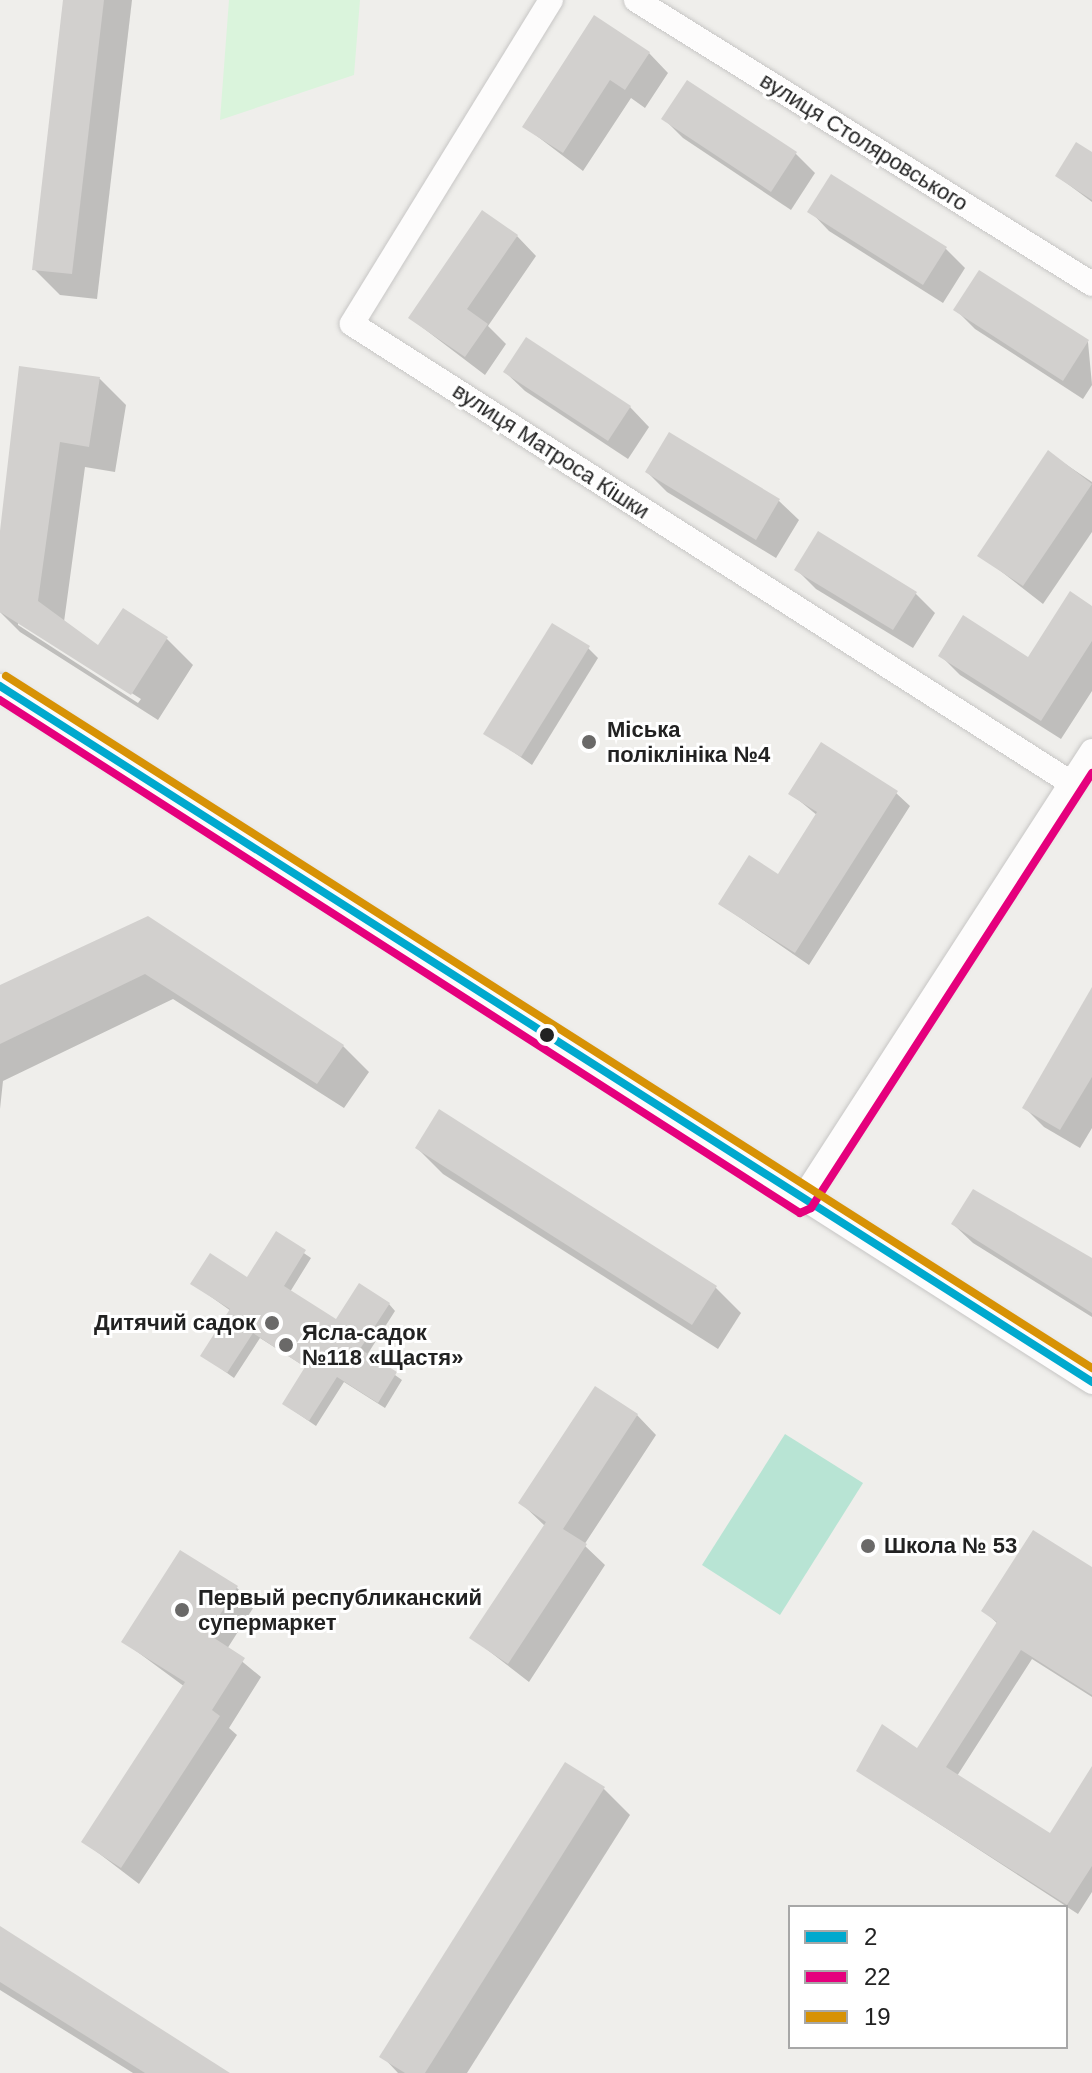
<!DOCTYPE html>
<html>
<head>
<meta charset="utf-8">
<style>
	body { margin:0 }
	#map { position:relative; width:1092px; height:2073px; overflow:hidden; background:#efeeeb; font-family:Helvetica,sans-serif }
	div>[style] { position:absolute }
	.park>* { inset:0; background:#daf4dc }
	.pitch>* { inset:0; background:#b8e4d4 }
	.shadow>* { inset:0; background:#0003 }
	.building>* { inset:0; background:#d2d0ce }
	.roads { filter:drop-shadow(0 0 2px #c7c6c5) drop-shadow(0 0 2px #c7c6c5) }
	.minor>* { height:24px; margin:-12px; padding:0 12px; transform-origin:12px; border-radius:12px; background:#fdfcfc }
	.bus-1>* { height:8px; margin:-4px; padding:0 4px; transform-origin:4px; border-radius:4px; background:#00a9ce }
	.bus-2>* { height:8px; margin:-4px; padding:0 4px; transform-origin:4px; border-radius:4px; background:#e5007d }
	.bus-3>* { height:8px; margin:-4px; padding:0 4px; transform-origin:4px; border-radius:4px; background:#d79205 }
	.dots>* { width:22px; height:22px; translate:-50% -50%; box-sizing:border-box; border:4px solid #fff; border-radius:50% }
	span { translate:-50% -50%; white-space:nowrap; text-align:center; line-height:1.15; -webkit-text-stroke:6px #fff; paint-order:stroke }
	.street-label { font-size:22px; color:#222 }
	.poi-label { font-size:22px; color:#222; font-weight:700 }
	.left { translate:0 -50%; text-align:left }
	.right { translate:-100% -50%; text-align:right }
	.legend { position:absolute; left:788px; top:1905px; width:280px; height:144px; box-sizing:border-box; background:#fff; border:2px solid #a7a7a7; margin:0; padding:10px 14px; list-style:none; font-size:24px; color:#222 }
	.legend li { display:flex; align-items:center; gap:16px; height:40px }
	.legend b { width:40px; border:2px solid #a7a7a7 }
</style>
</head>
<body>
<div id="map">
	<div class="park">
		<i style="clip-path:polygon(229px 0,360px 0,354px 75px,220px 120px)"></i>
	</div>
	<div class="pitch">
		<i style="clip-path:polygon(785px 1434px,863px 1483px,780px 1615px,702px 1565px)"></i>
	</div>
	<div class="shadow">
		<i style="clip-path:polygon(65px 0,132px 0,97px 299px,60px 295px,34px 269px)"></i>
		<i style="clip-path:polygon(649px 53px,668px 73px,645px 108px,631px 98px,583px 171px,525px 127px)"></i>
		<i style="clip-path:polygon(688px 82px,796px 154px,815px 173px,791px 210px,683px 138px,664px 119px)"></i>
		<i style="clip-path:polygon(1092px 155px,1092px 202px,1057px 176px)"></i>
		<i style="clip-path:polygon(810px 211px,946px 249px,965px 268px,943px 303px,829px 231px)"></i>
		<i style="clip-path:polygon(517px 236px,536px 256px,488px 326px,506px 344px,485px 375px,410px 318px)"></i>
		<i style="clip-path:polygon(956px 310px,1088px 342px,1092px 385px,1083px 399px,975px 329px)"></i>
		<i style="clip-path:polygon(evenodd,20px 368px,100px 379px,126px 405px,115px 472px,85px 467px,64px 622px,98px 648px,167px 639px,193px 665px,158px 720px,20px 632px,0 612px,0 549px,20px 368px,18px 621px,141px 699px,138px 703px,18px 625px,18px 621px)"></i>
		<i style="clip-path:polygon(505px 372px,630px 407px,649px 427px,628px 459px,525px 391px)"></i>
		<i style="clip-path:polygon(670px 435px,779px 501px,799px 520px,776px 558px,667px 492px,647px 472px)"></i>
		<i style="clip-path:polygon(1049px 453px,1092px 482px,1092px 532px,1043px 604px,980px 555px)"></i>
		<i style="clip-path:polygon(796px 569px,916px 594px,935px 613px,913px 648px,816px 589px)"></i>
		<i style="clip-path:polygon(1092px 608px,1092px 691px,1061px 739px,960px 675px,940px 655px,1029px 660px)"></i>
		<i style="clip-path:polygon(588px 648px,598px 658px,532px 765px,486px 733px)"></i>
		<i style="clip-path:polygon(790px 793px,896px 793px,910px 806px,809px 965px,720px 904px,779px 876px,818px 816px)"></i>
		<i style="clip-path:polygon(147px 919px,343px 1046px,369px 1072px,344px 1108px,173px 999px,3px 1081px,0 1109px,0 987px)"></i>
		<i style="clip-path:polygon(1092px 1002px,1092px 1128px,1080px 1148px,1044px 1127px,1024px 1107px)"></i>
		<i style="clip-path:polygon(417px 1148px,715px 1287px,741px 1313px,718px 1349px,443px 1174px)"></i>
		<i style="clip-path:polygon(953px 1224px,1092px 1264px,1092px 1317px,973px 1243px)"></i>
		<i style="clip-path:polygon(276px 1234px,311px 1258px,290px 1292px,337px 1322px,389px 1304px,395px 1311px,367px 1355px,402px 1380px,385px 1408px,344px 1382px,316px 1426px,284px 1404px,307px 1368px,260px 1338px,234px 1378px,202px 1355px,231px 1311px,193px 1284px,247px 1280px)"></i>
		<i style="clip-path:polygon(637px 1415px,656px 1435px,584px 1545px,605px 1565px,529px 1682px,472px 1638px,545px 1526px,521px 1503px)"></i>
		<i style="clip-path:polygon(181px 1552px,237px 1588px,255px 1605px,227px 1649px,261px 1677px,229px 1728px,237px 1735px,139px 1884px,84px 1842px,185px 1687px,124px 1642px)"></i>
		<i style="clip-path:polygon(1092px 1570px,1092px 1697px,1032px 1659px,957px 1776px,1050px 1835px,1092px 1770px,1092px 1892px,1078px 1914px,858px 1771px,917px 1751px,998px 1624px,984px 1611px)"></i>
		<i style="clip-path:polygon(566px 1765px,604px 1789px,630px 1815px,467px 2073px,398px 2073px,382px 2056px)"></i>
		<i style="clip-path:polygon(0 1928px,227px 2073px,133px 2073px,0 1990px)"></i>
	</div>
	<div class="building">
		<i style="clip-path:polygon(63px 0,104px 0,72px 274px,32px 270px)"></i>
		<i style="clip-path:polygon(594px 15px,650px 52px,625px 90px,610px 80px,563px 153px,522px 127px)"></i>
		<i style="clip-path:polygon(687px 80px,797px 152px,771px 192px,661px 119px)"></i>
		<i style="clip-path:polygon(1076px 142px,1092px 152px,1092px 200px,1055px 176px)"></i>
		<i style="clip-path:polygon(831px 174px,947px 247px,923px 285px,807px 212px)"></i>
		<i style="clip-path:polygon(482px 210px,518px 235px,467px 309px,488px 324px,465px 357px,408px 318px)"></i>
		<i style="clip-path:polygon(979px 270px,1089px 340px,1063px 381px,953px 310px)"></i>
		<i style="clip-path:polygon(526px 337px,631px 406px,608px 441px,503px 372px)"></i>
		<i style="clip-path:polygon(19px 366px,100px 377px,89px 447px,60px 442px,38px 601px,98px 645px,123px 608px,168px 637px,131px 695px,0 612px,0 531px)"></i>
		<i style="clip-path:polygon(669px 432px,780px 499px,756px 540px,645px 472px)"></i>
		<i style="clip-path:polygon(1048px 450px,1092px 484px,1023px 586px,977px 556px)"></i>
		<i style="clip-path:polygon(818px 531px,917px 592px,893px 630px,794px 570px)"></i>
		<i style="clip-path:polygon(1070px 591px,1092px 606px,1092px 641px,1041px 721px,938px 656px,963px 615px,1028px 657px)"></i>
		<i style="clip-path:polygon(552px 623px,590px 646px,521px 757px,483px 734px)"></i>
		<i style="clip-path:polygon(821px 742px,898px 791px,795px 953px,718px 904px,749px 855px,778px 874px,817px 812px,788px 794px)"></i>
		<i style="clip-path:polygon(148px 916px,344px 1045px,317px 1084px,145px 974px,0 1044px,0 985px)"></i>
		<i style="clip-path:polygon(1092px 987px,1092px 1077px,1060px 1130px,1022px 1108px)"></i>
		<i style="clip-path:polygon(439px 1109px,717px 1286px,692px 1325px,415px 1148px)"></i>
		<i style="clip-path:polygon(973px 1189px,1092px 1258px,1092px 1313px,951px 1224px)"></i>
		<i style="clip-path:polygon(276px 1231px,306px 1250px,284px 1286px,336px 1319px,359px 1283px,390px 1303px,360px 1349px,397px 1372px,378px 1403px,337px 1377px,309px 1421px,282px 1404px,305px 1367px,253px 1333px,227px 1373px,200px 1356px,230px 1309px,190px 1284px,210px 1253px,247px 1277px)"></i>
		<i style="clip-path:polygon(595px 1386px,638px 1414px,563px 1529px,587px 1544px,508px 1664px,469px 1638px,546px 1522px,518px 1503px)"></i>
		<i style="clip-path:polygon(1033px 1530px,1092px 1567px,1092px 1695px,1021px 1650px,946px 1767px,1050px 1833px,1092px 1766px,1092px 1866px,1067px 1905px,856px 1771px,882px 1724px,917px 1748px,997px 1622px,981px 1611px)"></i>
		<i style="clip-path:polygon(180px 1550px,238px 1586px,208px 1634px,245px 1658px,212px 1710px,220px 1716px,121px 1868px,81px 1842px,185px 1682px,121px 1642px)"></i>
		<i style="clip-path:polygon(565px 1762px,605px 1787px,425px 2073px,405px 2073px,379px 2057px)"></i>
		<i style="clip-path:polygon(0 1926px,230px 2073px,145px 2073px,0 1982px)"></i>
	</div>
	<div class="roads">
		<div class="minor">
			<i style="left:551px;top:0;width:380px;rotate:121.6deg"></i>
			<i style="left:352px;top:324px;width:853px;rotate:32.55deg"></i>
			<i style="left:636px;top:0;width:537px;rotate:31.91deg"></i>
			<i style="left:0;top:686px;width:1295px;rotate:32.51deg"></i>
			<i style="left:801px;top:1201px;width:536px;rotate:-57.11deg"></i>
		</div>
	</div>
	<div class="bus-1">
		<i style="left:0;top:686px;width:1295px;rotate:32.51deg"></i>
	</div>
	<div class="bus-2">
		<i style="left:0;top:700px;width:950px;rotate:32.67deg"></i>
		<i style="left:800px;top:1213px;width:12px;rotate:-24deg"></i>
		<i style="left:811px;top:1208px;width:518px;rotate:-57.14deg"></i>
	</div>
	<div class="bus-3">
		<i style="left:6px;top:676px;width:1288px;rotate:32.51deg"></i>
	</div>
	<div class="dots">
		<i style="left:589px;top:742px;background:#6a6968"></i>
		<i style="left:547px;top:1035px;background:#222"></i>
		<i style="left:272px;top:1323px;background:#6a6968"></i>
		<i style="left:286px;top:1345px;background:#6a6968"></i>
		<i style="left:868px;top:1546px;background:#6a6968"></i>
		<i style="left:182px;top:1610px;background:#6a6968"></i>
	</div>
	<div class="street-label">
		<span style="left:864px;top:142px;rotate:32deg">вулиця Столяровського</span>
		<span style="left:551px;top:451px;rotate:33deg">вулиця Матроса Кішки</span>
	</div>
	<div class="poi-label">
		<span class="left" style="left:607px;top:742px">Міська<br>поліклініка №4</span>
		<span class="right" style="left:256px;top:1323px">Дитячий садок</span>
		<span class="left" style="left:302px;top:1345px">Ясла-садок<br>№118 «Щастя»</span>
		<span class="left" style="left:884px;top:1546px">Школа № 53</span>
		<span class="left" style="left:198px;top:1610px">Первый республиканский<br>супермаркет</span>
	</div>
	<ul class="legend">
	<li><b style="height:10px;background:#00a9ce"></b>2</li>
	<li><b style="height:10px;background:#e5007d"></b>22</li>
	<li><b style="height:10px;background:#d79205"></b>19</li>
	</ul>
</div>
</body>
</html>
